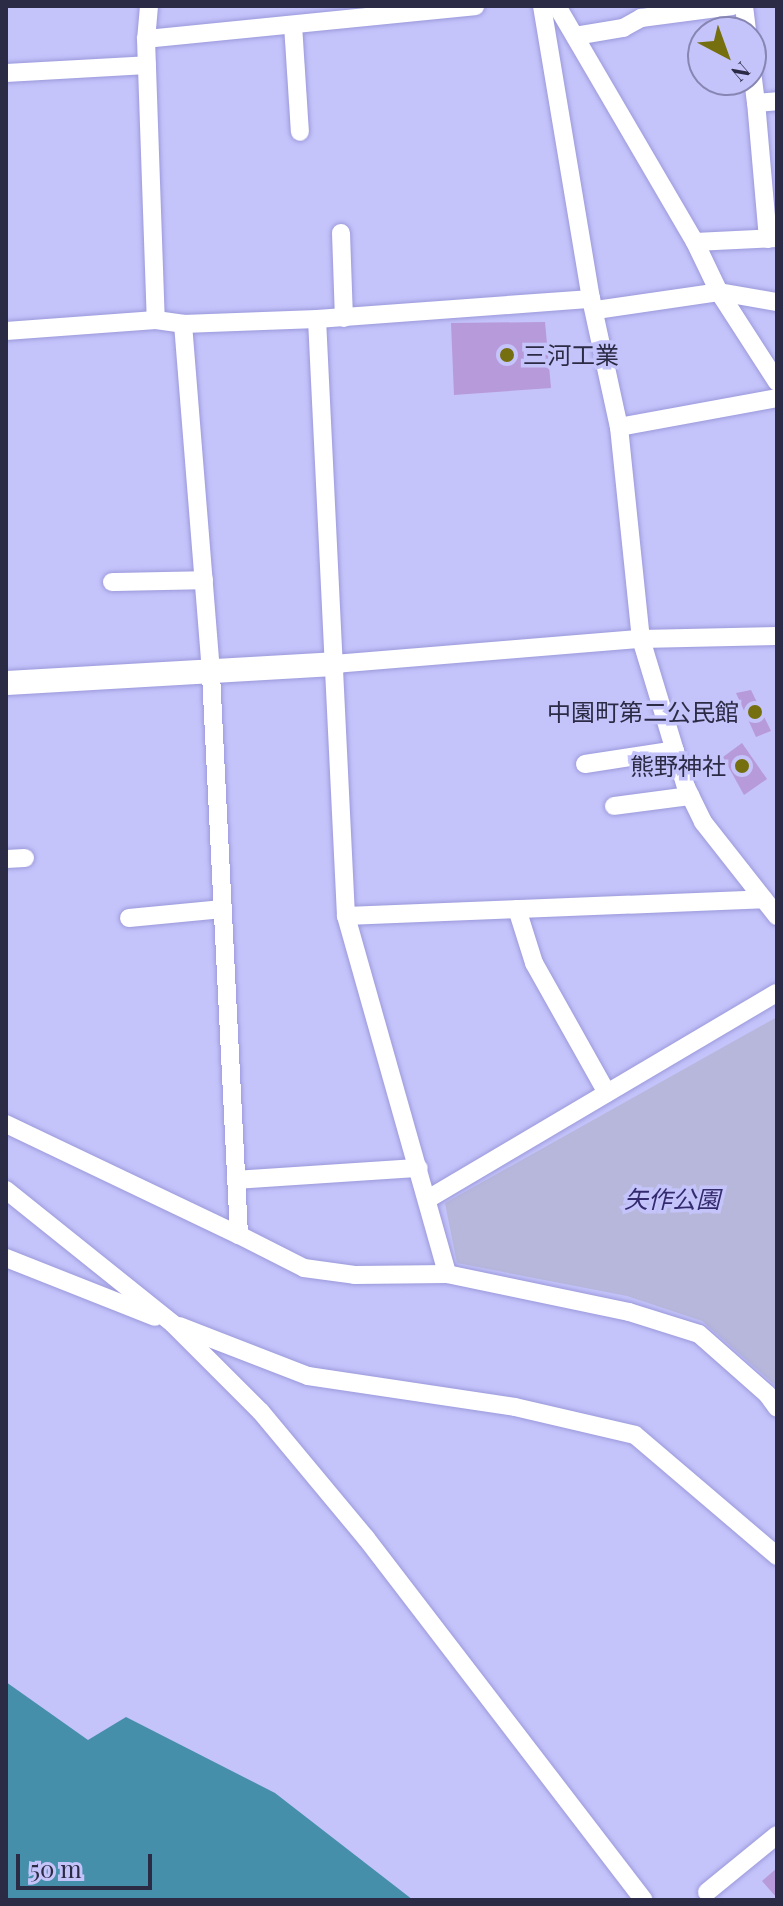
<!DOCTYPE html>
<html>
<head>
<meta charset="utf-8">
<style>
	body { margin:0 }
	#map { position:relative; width:783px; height:1906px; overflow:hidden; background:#c4c3fa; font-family:"Playfair Display","Noto Sans JP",serif }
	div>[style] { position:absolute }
	.green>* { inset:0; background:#b7b7dc }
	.water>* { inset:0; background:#468fab }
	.building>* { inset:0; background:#b79ada }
	.roads { filter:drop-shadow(0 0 2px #9b99db) drop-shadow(0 0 2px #9b99db) }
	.minor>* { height:18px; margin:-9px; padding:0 9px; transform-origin:9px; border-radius:9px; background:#fff }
	.tertiary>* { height:24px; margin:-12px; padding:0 12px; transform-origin:12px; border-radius:12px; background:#fff }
	.dots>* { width:22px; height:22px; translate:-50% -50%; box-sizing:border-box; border:4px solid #c4c3fa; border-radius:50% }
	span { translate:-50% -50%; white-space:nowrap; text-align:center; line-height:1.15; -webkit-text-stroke:7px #c4c3fa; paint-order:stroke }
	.poi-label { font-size:24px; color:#2c2b46 }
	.left { translate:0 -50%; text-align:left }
	.right { translate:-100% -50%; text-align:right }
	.park-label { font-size:24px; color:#342b6f; font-style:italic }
	.frame { position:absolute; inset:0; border:8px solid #2c2b46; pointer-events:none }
	.north { position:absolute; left:687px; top:16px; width:80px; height:80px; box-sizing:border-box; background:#c4c3fa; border:2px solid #8786b2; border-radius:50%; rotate:139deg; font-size:22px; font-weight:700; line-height:32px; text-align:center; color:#2c2b46 }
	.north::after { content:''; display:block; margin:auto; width:28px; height:36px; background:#766f0f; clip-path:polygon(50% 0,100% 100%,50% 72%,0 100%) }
	.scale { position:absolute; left:16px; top:1854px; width:136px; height:36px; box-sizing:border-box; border:4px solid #2c2b46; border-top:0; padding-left:10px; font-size:24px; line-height:28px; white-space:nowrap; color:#2c2b46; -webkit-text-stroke:6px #c4c3fa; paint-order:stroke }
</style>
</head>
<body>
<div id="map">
	<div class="green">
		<i style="clip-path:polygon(777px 1017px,777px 1387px,702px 1321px,627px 1296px,457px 1263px,445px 1203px)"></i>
	</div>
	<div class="water">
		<i style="clip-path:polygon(6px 1682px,88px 1740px,126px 1717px,275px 1793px,413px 1900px,6px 1900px)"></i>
	</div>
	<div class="building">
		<i style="clip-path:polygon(545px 322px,551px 388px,454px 395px,451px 323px)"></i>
		<i style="clip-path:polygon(751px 690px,771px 731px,756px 737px,736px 693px)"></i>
		<i style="clip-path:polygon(742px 743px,767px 779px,744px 795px,723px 757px)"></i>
		<i style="clip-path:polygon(777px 1868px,777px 1898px,762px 1881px)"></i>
	</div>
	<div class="roads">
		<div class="minor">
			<i style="left:149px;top:6px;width:33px;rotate:95deg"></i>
			<i style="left:146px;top:39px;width:281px;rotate:88deg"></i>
			<i style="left:542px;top:6px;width:297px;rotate:80.5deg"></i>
			<i style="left:591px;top:299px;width:131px;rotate:77.7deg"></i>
			<i style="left:619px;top:427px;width:213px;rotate:84.1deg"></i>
			<i style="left:641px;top:639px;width:155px;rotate:73.1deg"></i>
			<i style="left:686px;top:787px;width:39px;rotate:64deg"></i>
			<i style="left:703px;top:822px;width:120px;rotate:51.8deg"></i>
			<i style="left:557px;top:6px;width:273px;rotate:59.7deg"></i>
			<i style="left:695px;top:242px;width:55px;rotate:64.4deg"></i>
			<i style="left:719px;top:292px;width:107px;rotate:57.2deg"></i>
			<i style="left:744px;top:6px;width:26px;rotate:83deg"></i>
			<i style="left:293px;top:25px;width:107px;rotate:86.3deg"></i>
			<i style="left:575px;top:36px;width:49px;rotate:-9.5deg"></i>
			<i style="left:623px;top:28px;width:21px;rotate:-29deg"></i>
			<i style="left:641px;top:18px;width:92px;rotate:-7.5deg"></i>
			<i style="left:146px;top:39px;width:331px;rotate:-5.7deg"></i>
			<i style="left:751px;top:63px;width:40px;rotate:82.9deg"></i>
			<i style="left:6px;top:73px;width:141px;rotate:-3.2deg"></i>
			<i style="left:341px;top:233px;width:85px;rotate:88deg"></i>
			<i style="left:768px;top:239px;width:137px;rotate:-95deg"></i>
			<i style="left:756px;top:103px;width:21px;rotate:-5deg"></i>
			<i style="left:695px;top:242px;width:82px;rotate:-2.8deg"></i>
			<i style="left:596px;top:310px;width:124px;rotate:-8.3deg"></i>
			<i style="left:719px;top:292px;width:59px;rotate:9.8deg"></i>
			<i style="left:317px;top:319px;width:598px;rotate:87.22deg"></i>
			<i style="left:346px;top:916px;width:372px;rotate:74.2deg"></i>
			<i style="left:183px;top:324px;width:351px;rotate:85.4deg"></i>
			<i style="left:211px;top:674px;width:562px;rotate:87.14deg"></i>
			<i style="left:239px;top:1235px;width:73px;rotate:26.9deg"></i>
			<i style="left:304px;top:1268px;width:51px;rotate:7.8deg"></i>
			<i style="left:355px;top:1275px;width:92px;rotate:-0.6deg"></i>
			<i style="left:447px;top:1274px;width:186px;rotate:11.8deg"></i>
			<i style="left:629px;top:1312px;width:73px;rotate:17.4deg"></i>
			<i style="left:699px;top:1334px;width:91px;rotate:41.4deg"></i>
			<i style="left:767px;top:1394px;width:17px;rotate:54deg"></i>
			<i style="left:6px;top:331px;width:150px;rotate:-4.2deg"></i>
			<i style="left:156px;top:320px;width:27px;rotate:8deg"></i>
			<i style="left:183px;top:324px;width:134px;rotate:-2.1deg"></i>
			<i style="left:317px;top:319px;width:275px;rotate:-4.2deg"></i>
			<i style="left:619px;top:427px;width:161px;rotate:-10.4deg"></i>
			<i style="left:112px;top:582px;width:92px;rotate:-1.2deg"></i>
			<i style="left:334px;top:664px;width:308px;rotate:-4.7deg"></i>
			<i style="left:641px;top:639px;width:136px;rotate:-1.3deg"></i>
			<i style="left:585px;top:764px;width:91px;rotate:-8.8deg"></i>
			<i style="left:614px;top:806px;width:77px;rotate:-7.5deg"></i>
			<i style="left:6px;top:859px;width:19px;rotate:-3deg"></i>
			<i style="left:517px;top:909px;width:57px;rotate:72.5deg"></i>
			<i style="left:534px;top:963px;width:149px;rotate:60.7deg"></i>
			<i style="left:346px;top:916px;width:418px;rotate:-2.3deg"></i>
			<i style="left:129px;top:918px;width:94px;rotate:-5.5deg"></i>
			<i style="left:6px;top:1124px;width:258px;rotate:25.5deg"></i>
			<i style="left:236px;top:1180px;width:183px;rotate:-3.8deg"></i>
			<i style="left:6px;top:1190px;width:214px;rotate:38.7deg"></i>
			<i style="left:173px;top:1324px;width:124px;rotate:45deg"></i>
			<i style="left:261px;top:1412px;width:164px;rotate:50.2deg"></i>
			<i style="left:366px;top:1538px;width:456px;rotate:52.5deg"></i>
			<i style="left:428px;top:1199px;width:405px;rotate:-30.6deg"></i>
			<i style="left:6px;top:1258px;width:160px;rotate:21.6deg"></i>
			<i style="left:179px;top:1326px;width:138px;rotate:21.2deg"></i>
			<i style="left:308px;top:1376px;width:209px;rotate:8.5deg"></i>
			<i style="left:515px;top:1407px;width:123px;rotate:13.1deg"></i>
			<i style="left:635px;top:1435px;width:187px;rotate:40.4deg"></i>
			<i style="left:707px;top:1892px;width:90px;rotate:-39.2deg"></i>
		</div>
		<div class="tertiary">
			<i style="left:6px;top:683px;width:329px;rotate:-3.3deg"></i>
		</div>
	</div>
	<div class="dots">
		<i style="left:507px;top:355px;background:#766f0f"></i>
		<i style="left:755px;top:712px;background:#766f0f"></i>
		<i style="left:742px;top:766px;background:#766f0f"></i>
	</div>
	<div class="poi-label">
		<span class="left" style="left:523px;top:355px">三河工業</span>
		<span class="right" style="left:739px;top:712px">中園町第二公民館</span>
		<span class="right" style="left:726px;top:766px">熊野神社</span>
	</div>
	<div class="park-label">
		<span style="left:672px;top:1199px">矢作公園</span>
	</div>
	<div class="frame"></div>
	<div class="north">N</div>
	<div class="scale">50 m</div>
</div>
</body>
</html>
